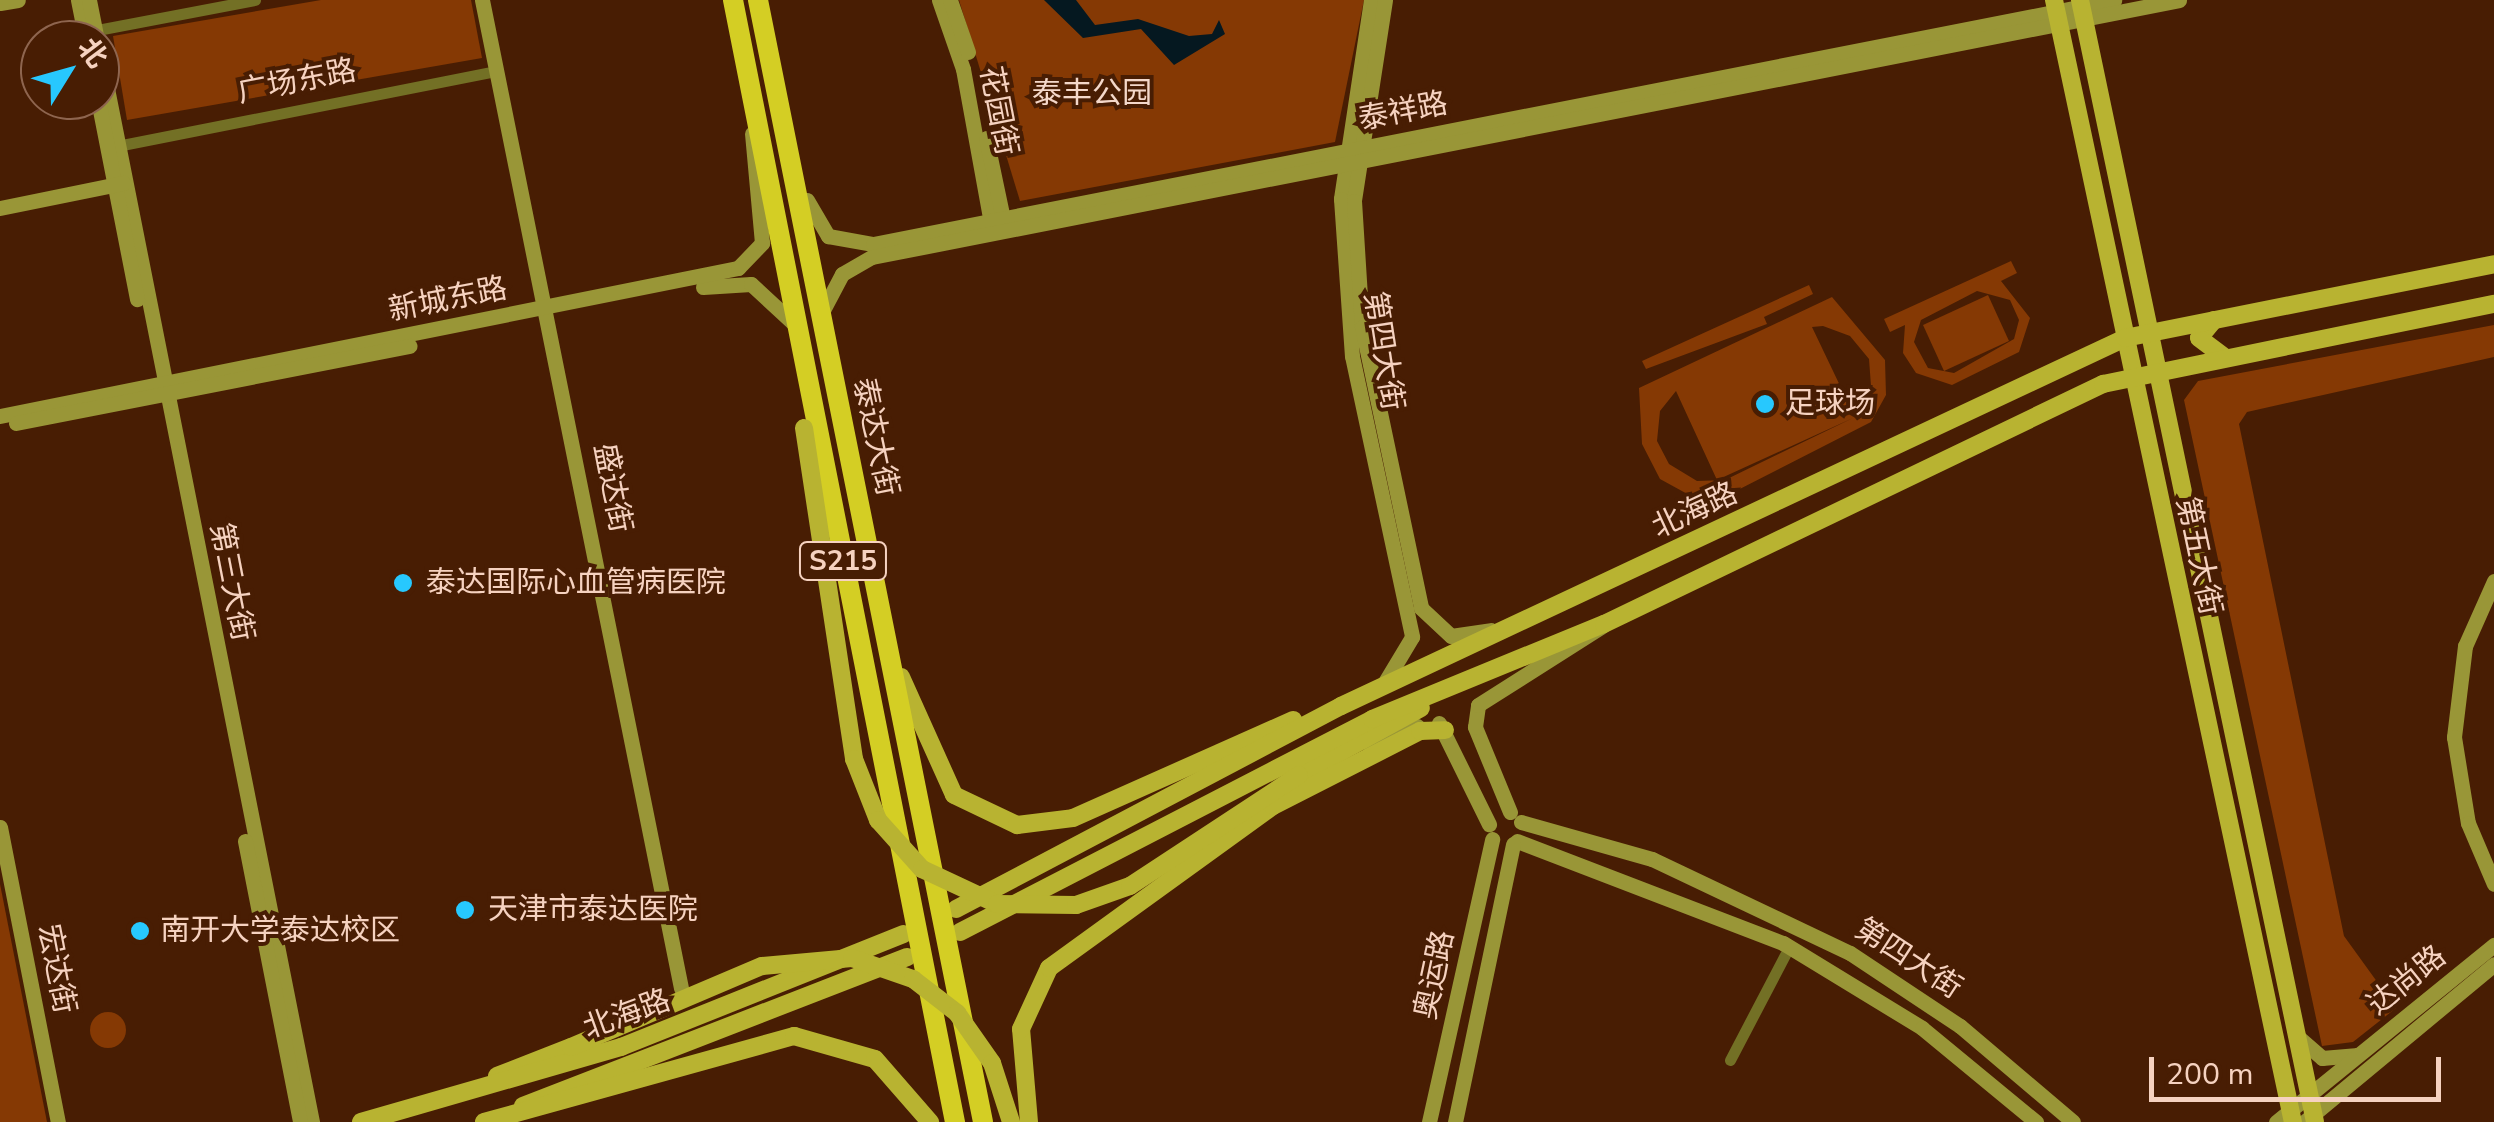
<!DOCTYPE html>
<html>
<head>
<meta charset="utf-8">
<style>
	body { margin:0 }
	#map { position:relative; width:2494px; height:1122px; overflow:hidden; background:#481d03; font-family:"Nunito Sans","Noto Sans SC",sans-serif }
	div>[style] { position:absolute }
	.green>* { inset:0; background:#853904 }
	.round { border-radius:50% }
	.water>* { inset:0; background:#051820 }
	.street>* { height:11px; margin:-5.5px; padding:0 5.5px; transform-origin:5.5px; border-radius:5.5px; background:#737025 }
	.secondary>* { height:15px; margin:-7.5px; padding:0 7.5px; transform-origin:7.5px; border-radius:7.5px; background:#999637 }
	.primary>* { height:18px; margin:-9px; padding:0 9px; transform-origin:9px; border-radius:9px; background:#b8b331 }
	.highway>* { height:20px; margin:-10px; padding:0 10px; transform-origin:10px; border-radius:10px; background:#d4ce24 }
	.primary-bridge>* { height:18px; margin:-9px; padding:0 9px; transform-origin:9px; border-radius:9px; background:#b8b331 }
	.dots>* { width:28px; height:28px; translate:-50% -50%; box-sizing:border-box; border:5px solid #481d03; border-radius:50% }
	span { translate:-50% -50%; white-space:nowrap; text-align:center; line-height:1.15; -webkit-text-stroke:8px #481d03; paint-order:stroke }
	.shield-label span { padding:2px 8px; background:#481d03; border:2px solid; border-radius:8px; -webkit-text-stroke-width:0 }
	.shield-label { font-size:28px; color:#f6d2c0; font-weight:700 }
	.street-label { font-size:30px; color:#f6d2c0 }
	.park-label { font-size:30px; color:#f4d8ca }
	.poi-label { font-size:30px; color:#f6d2c0 }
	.left { translate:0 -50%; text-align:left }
	.north { position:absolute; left:20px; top:20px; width:100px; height:100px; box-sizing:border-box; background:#481d03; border:2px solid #8e654f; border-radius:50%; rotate:53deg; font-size:28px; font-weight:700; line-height:40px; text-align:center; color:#f6d2c0 }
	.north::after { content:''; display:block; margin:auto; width:35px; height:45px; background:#27c8fe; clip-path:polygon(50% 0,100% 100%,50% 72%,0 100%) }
	.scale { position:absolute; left:2149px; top:1057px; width:292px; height:45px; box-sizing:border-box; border:5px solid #f6d2c0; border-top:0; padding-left:12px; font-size:30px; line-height:35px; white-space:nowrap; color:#f6d2c0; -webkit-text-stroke:8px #481d03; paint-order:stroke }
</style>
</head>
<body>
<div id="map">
	<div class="green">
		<i style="clip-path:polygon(321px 0,471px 0,482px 58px,127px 120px,113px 36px)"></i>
		<i style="clip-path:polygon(959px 0,1364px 0,1335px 142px,1020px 201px)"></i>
		<i style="clip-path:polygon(evenodd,2011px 261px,2017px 273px,2001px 281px,2030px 318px,2019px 352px,1952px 385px,1916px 373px,1903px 353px,1905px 325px,1890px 332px,1884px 319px,2011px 261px,1977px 291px,2010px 300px,2019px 320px,2014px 339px,1954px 373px,1928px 368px,1914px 342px,1921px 320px,1977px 291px)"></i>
		<i style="clip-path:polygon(1809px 285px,1813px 294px,1764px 317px,1767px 324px,1646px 369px,1642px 361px)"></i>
		<i style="clip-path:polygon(1988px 295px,2009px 341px,1944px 371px,1923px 325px)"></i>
		<i style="clip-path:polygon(evenodd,1832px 297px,1885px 360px,1886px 395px,1871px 422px,1728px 495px,1691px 496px,1660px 479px,1642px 444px,1639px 388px,1832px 297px,1823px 326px,1850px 336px,1869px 359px,1871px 386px,1855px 417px,1812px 327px,1823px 326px,1832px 297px,1676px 391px,1717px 480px,1853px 418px,1725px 480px,1697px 481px,1669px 464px,1657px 441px,1660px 411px,1676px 391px)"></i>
		<i style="clip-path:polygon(2494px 325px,2494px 357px,2247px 412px,2239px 424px,2344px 936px,2396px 1008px,2353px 1042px,2322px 1046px,2184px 400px,2198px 381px)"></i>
		<i style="clip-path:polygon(0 884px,47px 1122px,0 1122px)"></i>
		<i class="round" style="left:90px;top:1012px;width:36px;height:36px"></i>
	</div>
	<div class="water">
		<i style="clip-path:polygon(1044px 0,1076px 0,1095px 25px,1138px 19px,1189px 36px,1212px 34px,1219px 20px,1225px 34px,1174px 65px,1141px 29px,1083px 38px)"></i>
	</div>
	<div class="street">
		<i style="left:92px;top:31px;width:166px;rotate:-10.8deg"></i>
		<i style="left:112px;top:147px;width:392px;rotate:-11.2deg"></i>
		<i style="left:1730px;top:1060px;width:127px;rotate:-62.4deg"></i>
	</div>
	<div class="secondary">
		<i style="left:78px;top:0;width:41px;rotate:78.7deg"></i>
		<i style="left:89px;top:0;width:41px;rotate:78.7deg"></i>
		<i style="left:482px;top:0;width:1008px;rotate:78.61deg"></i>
		<i style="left:939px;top:0;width:73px;rotate:70.8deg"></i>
		<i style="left:963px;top:69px;width:163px;rotate:79.7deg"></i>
		<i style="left:950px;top:0;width:55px;rotate:70.9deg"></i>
		<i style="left:1371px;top:0;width:201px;rotate:98.6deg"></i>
		<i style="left:1341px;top:199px;width:157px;rotate:86deg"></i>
		<i style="left:1352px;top:356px;width:287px;rotate:77.9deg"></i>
		<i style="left:1412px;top:637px;width:52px;rotate:121deg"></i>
		<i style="left:1385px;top:0;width:203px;rotate:98.8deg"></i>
		<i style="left:1354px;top:201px;width:126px;rotate:86.4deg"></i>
		<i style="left:1362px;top:327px;width:287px;rotate:78.1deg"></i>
		<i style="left:1421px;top:608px;width:41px;rotate:43deg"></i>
		<i style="left:1451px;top:636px;width:40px;rotate:-8.5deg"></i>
		<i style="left:0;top:3px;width:18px;rotate:-9deg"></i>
		<i style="left:100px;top:53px;width:1090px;rotate:78.78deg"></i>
		<i style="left:98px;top:100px;width:203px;rotate:78.9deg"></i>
		<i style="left:986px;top:138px;width:92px;rotate:78.1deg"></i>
		<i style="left:807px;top:200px;width:42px;rotate:59.7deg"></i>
		<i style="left:828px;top:236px;width:46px;rotate:10.1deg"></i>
		<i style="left:873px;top:244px;width:1265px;rotate:-11.12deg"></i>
		<i style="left:0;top:208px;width:126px;rotate:-11.5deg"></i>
		<i style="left:703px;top:287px;width:48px;rotate:-3.6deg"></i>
		<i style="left:751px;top:284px;width:56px;rotate:42.8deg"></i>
		<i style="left:822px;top:312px;width:43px;rotate:-62.2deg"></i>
		<i style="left:842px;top:274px;width:34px;rotate:-30deg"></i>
		<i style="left:872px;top:257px;width:1332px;rotate:-11.12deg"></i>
		<i style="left:0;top:416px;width:753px;rotate:-11.34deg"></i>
		<i style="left:738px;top:268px;width:35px;rotate:-46deg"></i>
		<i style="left:762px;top:243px;width:110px;rotate:-95.2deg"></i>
		<i style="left:16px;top:423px;width:401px;rotate:-11.1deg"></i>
		<i style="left:2494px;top:581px;width:71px;rotate:114deg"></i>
		<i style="left:2465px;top:646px;width:92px;rotate:96.9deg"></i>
		<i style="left:2454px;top:737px;width:87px;rotate:80.8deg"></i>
		<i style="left:2468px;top:823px;width:66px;rotate:66.9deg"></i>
		<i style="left:1439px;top:723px;width:113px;rotate:63.7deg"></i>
		<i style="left:1368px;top:743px;width:52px;rotate:-19.1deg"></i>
		<i style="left:1510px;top:812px;width:92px;rotate:-112.4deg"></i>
		<i style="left:1475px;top:727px;width:22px;rotate:-82deg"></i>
		<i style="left:1478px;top:705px;width:146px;rotate:-32.4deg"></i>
		<i style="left:1521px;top:822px;width:136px;rotate:15.8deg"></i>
		<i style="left:1652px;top:859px;width:219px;rotate:25.4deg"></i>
		<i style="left:1850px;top:953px;width:132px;rotate:33.6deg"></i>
		<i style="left:1960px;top:1026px;width:148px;rotate:40.3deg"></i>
		<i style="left:0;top:827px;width:301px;rotate:78.9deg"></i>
		<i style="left:245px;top:841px;width:286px;rotate:78.9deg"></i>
		<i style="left:1517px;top:841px;width:285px;rotate:21deg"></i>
		<i style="left:1783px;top:943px;width:163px;rotate:31.4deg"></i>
		<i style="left:1922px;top:1028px;width:148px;rotate:39.5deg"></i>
		<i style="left:2298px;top:1037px;width:32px;rotate:41deg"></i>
		<i style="left:2322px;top:1058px;width:33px;rotate:-5deg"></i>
		<i style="left:1429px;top:1122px;width:290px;rotate:-77.4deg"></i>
		<i style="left:1455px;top:1122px;width:284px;rotate:-78.2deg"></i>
		<i style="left:2276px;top:1122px;width:281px;rotate:-39.1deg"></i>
		<i style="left:2304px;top:1122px;width:247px;rotate:-39.7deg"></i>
	</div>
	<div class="primary">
		<i style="left:2054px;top:0;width:1147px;rotate:77.98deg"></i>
		<i style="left:2080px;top:0;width:1146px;rotate:78.17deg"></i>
		<i style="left:2214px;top:320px;width:23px;rotate:130deg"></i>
		<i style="left:2199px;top:338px;width:30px;rotate:37deg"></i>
		<i style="left:901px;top:677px;width:129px;rotate:65.8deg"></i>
		<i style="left:954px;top:795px;width:70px;rotate:25.5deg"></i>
		<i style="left:1017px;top:825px;width:56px;rotate:-7.1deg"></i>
		<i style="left:1073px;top:818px;width:241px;rotate:-24deg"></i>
		<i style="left:1299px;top:775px;width:139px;rotate:-28.8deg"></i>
		<i style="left:956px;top:909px;width:435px;rotate:-27.8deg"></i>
		<i style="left:1341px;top:706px;width:866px;rotate:-25.14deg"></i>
		<i style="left:2125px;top:338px;width:376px;rotate:-11.3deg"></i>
		<i style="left:960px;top:932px;width:464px;rotate:-27.3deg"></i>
		<i style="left:1372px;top:719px;width:251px;rotate:-22.3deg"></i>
		<i style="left:1604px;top:624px;width:554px;rotate:-25.69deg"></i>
		<i style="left:2103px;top:384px;width:399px;rotate:-11.6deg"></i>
		<i style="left:497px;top:1076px;width:79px;rotate:-21.4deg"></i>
		<i style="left:523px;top:1106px;width:412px;rotate:-21.2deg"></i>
		<i style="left:361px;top:1122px;width:271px;rotate:-16.1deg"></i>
		<i style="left:621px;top:1047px;width:304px;rotate:-21.8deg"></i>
		<i style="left:484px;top:1122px;width:322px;rotate:-15.5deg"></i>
		<i style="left:794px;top:1036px;width:84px;rotate:15.9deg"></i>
		<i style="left:875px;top:1059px;width:84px;rotate:48.9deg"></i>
		<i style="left:1029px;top:1122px;width:93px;rotate:-94.9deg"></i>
		<i style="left:1021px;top:1029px;width:67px;rotate:-65.3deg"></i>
		<i style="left:1049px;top:968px;width:276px;rotate:-35.9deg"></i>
		<i style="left:1273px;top:806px;width:165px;rotate:-27deg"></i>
		<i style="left:1420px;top:731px;width:25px;rotate:-2deg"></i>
	</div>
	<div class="highway">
		<i style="left:733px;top:0;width:1144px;rotate:78.81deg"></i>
		<i style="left:758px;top:0;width:1144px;rotate:78.66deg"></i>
	</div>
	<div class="primary-bridge">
		<i style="left:804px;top:428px;width:335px;rotate:81.4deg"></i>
		<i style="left:854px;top:759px;width:66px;rotate:68.5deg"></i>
		<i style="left:878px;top:820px;width:66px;rotate:48.1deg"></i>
		<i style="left:922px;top:869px;width:83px;rotate:25deg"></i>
		<i style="left:997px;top:904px;width:79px;rotate:0.7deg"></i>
		<i style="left:1076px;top:905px;width:57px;rotate:-19.4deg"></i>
		<i style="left:1130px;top:886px;width:202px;rotate:-33.3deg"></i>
		<i style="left:571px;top:1047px;width:207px;rotate:-23deg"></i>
		<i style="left:762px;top:966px;width:90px;rotate:-5.1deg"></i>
		<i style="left:852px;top:958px;width:65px;rotate:19deg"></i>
		<i style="left:913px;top:979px;width:56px;rotate:37.7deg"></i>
		<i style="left:957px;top:1013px;width:61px;rotate:55deg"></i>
		<i style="left:992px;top:1063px;width:62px;rotate:72.1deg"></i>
	</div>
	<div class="dots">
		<i style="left:1765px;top:404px;background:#27c8fe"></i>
		<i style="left:403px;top:583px;background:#27c8fe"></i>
		<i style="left:465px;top:910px;background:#27c8fe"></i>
		<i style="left:140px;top:931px;background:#27c8fe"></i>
	</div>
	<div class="shield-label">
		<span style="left:843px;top:561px">S215</span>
	</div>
	<div class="street-label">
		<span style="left:297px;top:82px;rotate:-11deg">广场东路</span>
		<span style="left:998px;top:111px;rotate:79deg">花园街</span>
		<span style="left:1403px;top:112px;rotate:-11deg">泰祥路</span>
		<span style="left:448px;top:300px;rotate:-11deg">新城东路</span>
		<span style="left:1383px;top:351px;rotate:81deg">第四大街</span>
		<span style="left:875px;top:437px;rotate:78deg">泰达大街</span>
		<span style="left:612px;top:488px;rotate:79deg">盛达街</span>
		<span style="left:1695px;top:511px;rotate:-25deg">北海路</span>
		<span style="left:2198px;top:556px;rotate:78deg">第五大街</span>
		<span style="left:231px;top:582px;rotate:79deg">第三大街</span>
		<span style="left:1908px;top:959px;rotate:33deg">第四大街</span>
		<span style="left:56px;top:969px;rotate:79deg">宏达街</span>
		<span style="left:1435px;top:975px;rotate:-78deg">奥运路</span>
		<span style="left:2407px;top:981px;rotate:-39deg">达尚路</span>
		<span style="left:627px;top:1015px;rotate:-20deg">北海路</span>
	</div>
	<div class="park-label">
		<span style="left:1092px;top:94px">泰丰公园</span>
	</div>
	<div class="poi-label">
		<span class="left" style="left:1785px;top:404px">足球场</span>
		<span class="left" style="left:426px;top:583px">泰达国际心血管病医院</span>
		<span class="left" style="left:488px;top:910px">天津市泰达医院</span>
		<span class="left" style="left:160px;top:931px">南开大学泰达校区</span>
	</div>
	<div class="north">北</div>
	<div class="scale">200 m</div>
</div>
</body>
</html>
